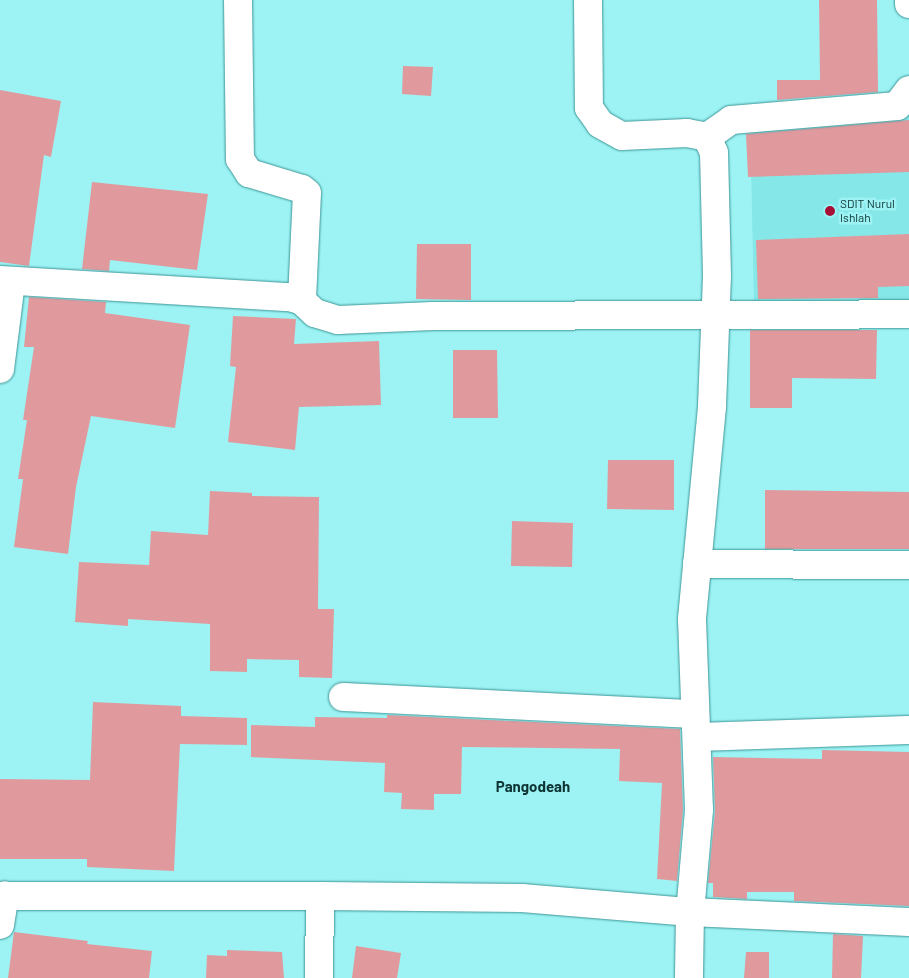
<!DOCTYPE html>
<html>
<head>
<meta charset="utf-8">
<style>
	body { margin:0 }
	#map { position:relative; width:909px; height:978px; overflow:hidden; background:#9df3f4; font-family:Barlow,sans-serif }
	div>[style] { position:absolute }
	.built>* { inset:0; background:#85e7e7 }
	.building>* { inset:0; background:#e09a9e }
	.roads { filter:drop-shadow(0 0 1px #3d9596) drop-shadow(0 0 1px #3d9596) }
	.minor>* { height:28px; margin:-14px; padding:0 14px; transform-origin:14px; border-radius:14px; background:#fff }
	.dots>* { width:14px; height:14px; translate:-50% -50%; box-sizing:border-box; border:2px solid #9df3f4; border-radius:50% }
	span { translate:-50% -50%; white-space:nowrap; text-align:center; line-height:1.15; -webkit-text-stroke:5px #9df3f4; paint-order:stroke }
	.poi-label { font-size:12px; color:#0e3434 }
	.left { translate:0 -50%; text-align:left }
	.quarter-label { font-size:15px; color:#0e3434; font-weight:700 }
</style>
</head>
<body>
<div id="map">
	<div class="built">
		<i style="clip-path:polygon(909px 115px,909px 303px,754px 303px,750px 119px)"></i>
	</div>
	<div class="building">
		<i style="clip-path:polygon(819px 0,877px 0,878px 92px,777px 100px,777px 80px,820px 80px)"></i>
		<i style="clip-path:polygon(403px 66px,433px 67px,431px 96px,402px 94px)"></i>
		<i style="clip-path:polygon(0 90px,61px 101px,51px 157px,44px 155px,29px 266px,0 262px)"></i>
		<i style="clip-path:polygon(909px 120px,909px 172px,748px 177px,746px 134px)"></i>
		<i style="clip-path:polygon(92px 182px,208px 194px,197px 270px,110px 260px,109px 271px,82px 269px)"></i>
		<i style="clip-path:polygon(909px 234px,909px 286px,878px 287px,878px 298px,758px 299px,756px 240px)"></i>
		<i style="clip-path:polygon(417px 244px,471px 244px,471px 300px,416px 299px)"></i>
		<i style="clip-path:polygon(29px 297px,106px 302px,105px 313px,190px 325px,175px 428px,91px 416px,76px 487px,68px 554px,14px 547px,23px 479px,18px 479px,27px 420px,23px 420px,34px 347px,24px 347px)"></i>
		<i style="clip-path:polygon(233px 316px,296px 319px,294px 344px,379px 341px,381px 405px,299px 407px,295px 450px,228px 442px,236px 367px,230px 366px)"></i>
		<i style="clip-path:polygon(750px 330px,877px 330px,876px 379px,792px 378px,792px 408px,750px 408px)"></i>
		<i style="clip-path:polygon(453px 350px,497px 350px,498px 418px,453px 418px)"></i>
		<i style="clip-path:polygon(608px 460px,674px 460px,674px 510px,607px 509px)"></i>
		<i style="clip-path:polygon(765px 490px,909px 492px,909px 549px,765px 549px)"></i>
		<i style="clip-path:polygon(210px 491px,252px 493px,252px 496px,319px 497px,318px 609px,334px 609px,332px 678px,299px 677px,299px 660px,247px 659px,247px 672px,210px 671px,210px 624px,128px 619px,128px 626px,75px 622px,79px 562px,149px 565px,151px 531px,208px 535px)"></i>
		<i style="clip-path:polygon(512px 521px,573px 523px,572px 567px,511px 566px)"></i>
		<i style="clip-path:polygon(93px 702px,181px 706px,181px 716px,247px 718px,247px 745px,180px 744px,174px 871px,87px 867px,87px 859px,0 859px,0 779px,90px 780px)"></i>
		<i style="clip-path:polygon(387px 715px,680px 729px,683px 810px,677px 881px,657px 879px,662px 783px,619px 781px,620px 749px,462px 747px,461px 794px,434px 794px,434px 810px,401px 809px,402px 793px,384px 792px,385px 763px,251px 757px,251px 725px,315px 727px,315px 717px,387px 718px)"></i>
		<i style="clip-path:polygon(822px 750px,909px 752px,909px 906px,794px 901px,794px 892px,747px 892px,747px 899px,713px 897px,713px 883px,708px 883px,715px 811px,713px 757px,822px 759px)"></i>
		<i style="clip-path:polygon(14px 932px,88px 941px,87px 944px,152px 951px,149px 978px,8px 978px)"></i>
		<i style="clip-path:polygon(833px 934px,863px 936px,861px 978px,832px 978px)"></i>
		<i style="clip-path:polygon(356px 946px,401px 953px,397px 978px,352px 978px)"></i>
		<i style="clip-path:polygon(227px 950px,282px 952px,284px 978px,206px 978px,207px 955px,227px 956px)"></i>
		<i style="clip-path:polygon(746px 952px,769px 952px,769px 978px,744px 978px)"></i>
	</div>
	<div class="roads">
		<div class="minor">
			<i style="left:238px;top:0;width:159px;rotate:89.3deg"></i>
			<i style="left:240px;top:159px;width:17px;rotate:57deg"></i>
			<i style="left:249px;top:173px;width:55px;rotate:16.8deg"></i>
			<i style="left:302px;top:189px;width:6px;rotate:39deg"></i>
			<i style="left:307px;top:193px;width:108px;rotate:92.7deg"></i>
			<i style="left:588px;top:0;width:108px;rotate:89.5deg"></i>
			<i style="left:589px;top:108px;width:19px;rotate:55deg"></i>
			<i style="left:600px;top:124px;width:25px;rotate:29deg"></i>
			<i style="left:622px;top:136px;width:65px;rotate:-2.6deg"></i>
			<i style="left:687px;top:133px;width:20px;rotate:11deg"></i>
			<i style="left:707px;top:137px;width:17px;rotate:66deg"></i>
			<i style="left:714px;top:153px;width:123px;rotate:88.6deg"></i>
			<i style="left:717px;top:276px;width:131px;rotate:92.2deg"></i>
			<i style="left:712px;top:407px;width:213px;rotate:95.4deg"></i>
			<i style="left:692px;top:619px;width:191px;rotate:87.9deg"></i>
			<i style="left:699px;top:810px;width:102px;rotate:95deg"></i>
			<i style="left:690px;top:912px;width:66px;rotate:90.9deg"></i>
			<i style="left:909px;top:0;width:4px;rotate:90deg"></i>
			<i style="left:707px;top:137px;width:29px;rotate:-35deg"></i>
			<i style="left:731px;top:120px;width:167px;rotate:-4.8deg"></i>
			<i style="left:897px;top:106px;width:20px;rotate:-53deg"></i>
			<i style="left:0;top:280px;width:290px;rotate:3.4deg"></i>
			<i style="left:290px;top:297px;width:13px;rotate:18deg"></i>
			<i style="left:302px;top:301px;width:18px;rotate:43deg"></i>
			<i style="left:315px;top:313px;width:24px;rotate:17deg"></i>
			<i style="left:338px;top:320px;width:95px;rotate:-2.4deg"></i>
			<i style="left:433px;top:316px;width:476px;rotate:-0.2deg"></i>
			<i style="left:0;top:369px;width:88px;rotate:-82.8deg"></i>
			<i style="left:697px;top:564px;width:212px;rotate:0.3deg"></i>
			<i style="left:343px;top:697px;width:352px;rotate:2.8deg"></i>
			<i style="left:697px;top:737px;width:212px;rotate:-1.9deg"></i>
			<i style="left:0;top:896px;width:320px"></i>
			<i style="left:0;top:925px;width:30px;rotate:-81deg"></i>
			<i style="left:319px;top:978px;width:82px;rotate:-89.3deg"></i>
			<i style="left:320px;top:896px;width:202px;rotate:0.6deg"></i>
			<i style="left:522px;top:898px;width:169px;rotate:4.8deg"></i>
			<i style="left:690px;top:912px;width:219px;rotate:2.6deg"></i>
		</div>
	</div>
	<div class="dots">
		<i style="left:830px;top:211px;background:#a70d35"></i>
	</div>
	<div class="poi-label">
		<span class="left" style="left:840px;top:211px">SDIT Nurul<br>Ishlah</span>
	</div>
	<div class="quarter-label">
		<span style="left:533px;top:787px">Pangodeah</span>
	</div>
</div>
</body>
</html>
